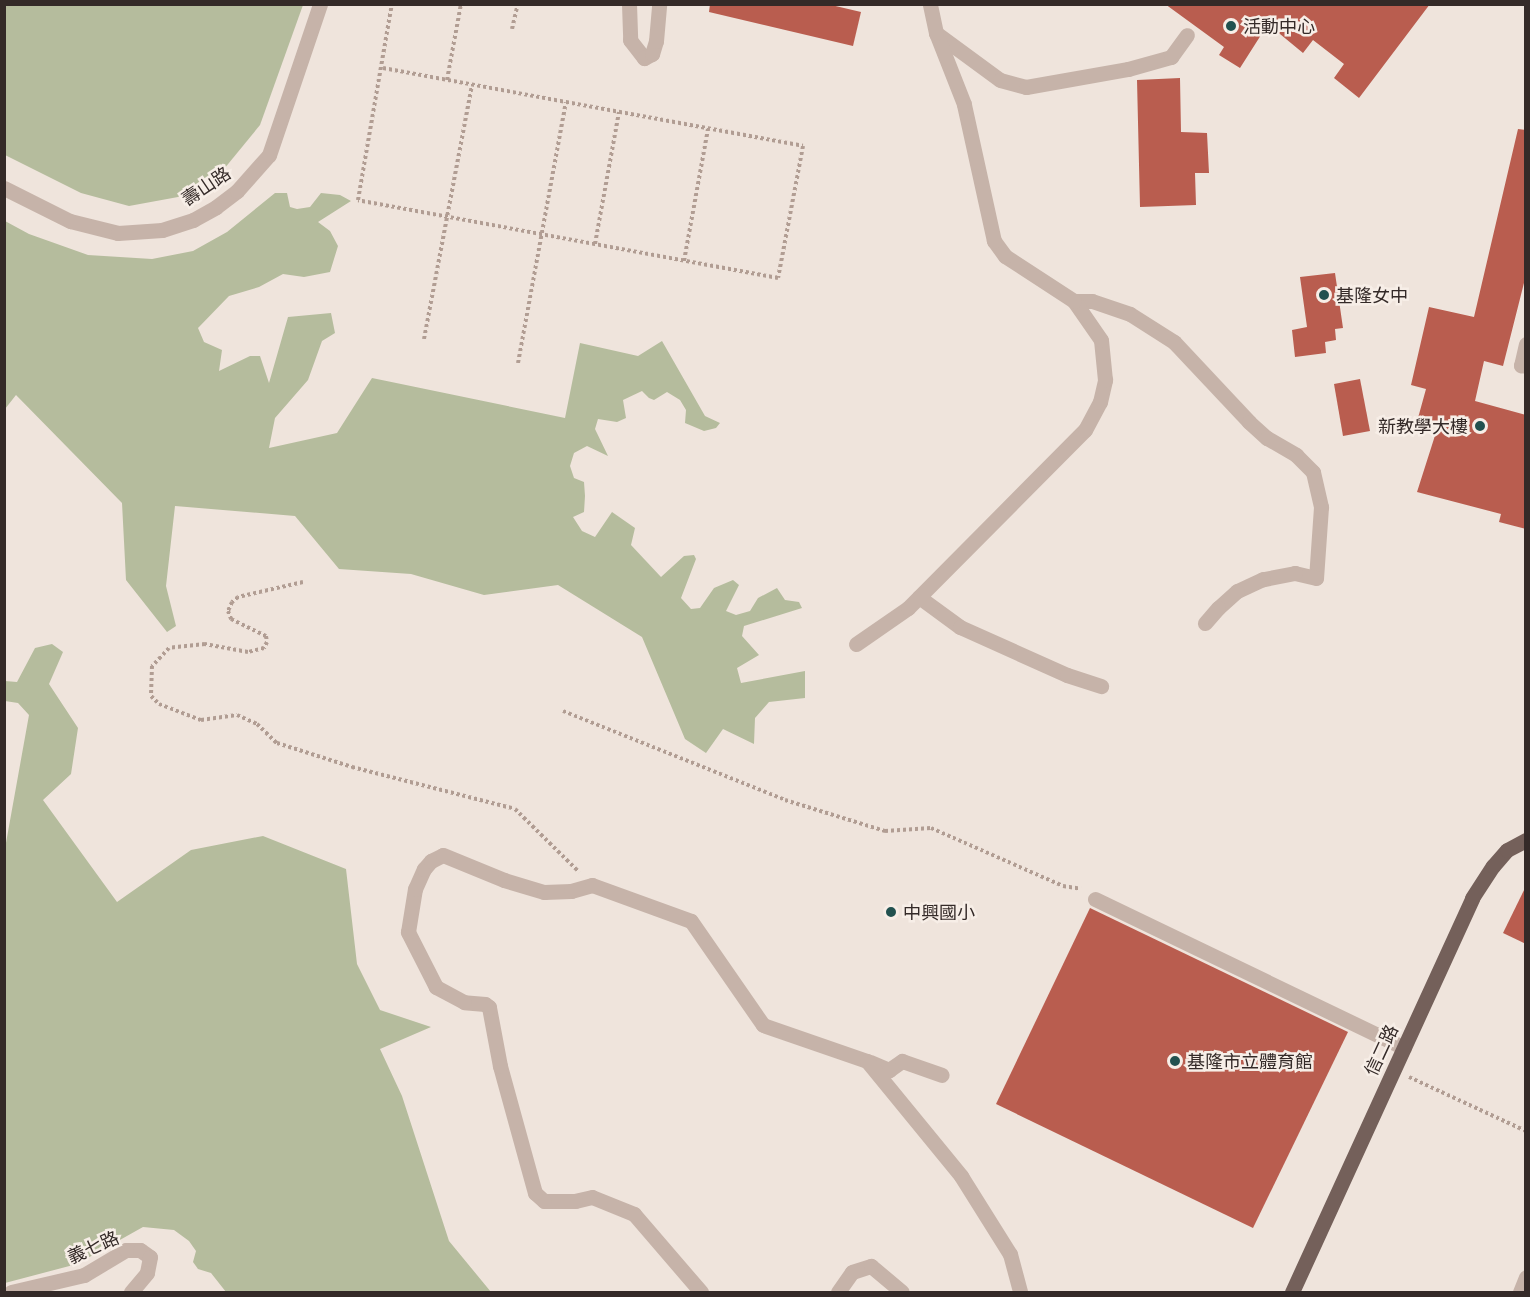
<!DOCTYPE html>
<html>
<head>
<meta charset="utf-8">
<style>
	body { margin:0 }
	#map { position:relative; width:1530px; height:1297px; overflow:hidden; background:#efe4dc; font-family:Barlow,"Noto Sans TC",sans-serif }
	div>[style] { position:absolute }
	.green>* { inset:0; background:#b5bc9d }
	.building>* { inset:0; background:#b95d4f }
	.path>* { height:4px; margin-top:-2px; transform-origin:0; background:repeating-linear-gradient(90deg,#b19d93 0 3px,transparent 0 6px) }
	.minor>* { height:15px; margin:-7.5px; padding:0 7.5px; transform-origin:7.5px; border-radius:7.5px; background:#c6b3a9 }
	.major>* { height:15px; margin:-7.5px; padding:0 7.5px; transform-origin:7.5px; border-radius:7.5px; background:#74605a }
	.dots>* { width:16px; height:16px; translate:-50% -50%; box-sizing:border-box; border:3px solid #f7eee7; border-radius:50% }
	span { translate:-50% -50%; white-space:nowrap; text-align:center; line-height:1.15; -webkit-text-stroke:5px #f7eee7; paint-order:stroke }
	.poi-label { font-size:18px; color:#342a28 }
	.left { translate:0 -50%; text-align:left }
	.right { translate:-100% -50%; text-align:right }
	.street-label { font-size:18px; color:#342a28 }
	.frame { position:absolute; inset:0; border:6px solid #342a28; pointer-events:none }
</style>
</head>
<body>
<div id="map">
	<div class="green">
		<i style="clip-path:polygon(4px 5px,5px 4px,303px 5px,260px 125px,224px 169px,178px 197px,129px 206px,81px 193px,5px 155px)"></i>
		<i style="clip-path:polygon(275px 193px,287px 193px,290px 207px,297px 209px,310px 207px,321px 193px,340px 195px,351px 201px,318px 222px,330px 231px,338px 246px,330px 272px,304px 277px,283px 274px,259px 287px,229px 296px,198px 328px,204px 342px,222px 350px,219px 371px,250px 356px,260px 356px,269px 383px,288px 317px,331px 313px,335px 333px,322px 341px,308px 380px,275px 418px,269px 448px,337px 433px,372px 378px,565px 418px,580px 343px,638px 356px,662px 341px,705px 416px,720px 423px,716px 428px,704px 431px,685px 423px,686px 410px,680px 400px,667px 392px,654px 400px,649px 398px,642px 391px,623px 400px,626px 418px,617px 422px,598px 419px,595px 429px,608px 456px,587px 446px,574px 453px,570px 466px,574px 478px,584px 482px,585px 496px,584px 512px,573px 517px,582px 531px,595px 537px,612px 512px,635px 528px,631px 545px,661px 577px,684px 556px,694px 555px,696px 559px,681px 598px,691px 609px,700px 608px,714px 588px,733px 580px,739px 585px,726px 611px,736px 615px,750px 611px,758px 598px,777px 588px,785px 600px,799px 602px,802px 608px,744px 626px,742px 636px,759px 655px,737px 668px,741px 683px,805px 671px,805px 698px,769px 702px,755px 718px,754px 744px,723px 729px,706px 753px,685px 739px,642px 637px,558px 585px,484px 595px,411px 574px,339px 569px,295px 516px,175px 506px,166px 586px,176px 626px,167px 632px,126px 580px,122px 503px,16px 395px,5px 409px,5px 221px,29px 234px,88px 255px,152px 259px,193px 251px,227px 232px)"></i>
		<i style="clip-path:polygon(52px 644px,63px 652px,49px 684px,78px 728px,71px 774px,43px 800px,117px 902px,191px 850px,263px 836px,346px 869px,357px 964px,380px 1010px,431px 1027px,380px 1049px,402px 1096px,449px 1241px,491px 1292px,226px 1292px,211px 1273px,198px 1269px,193px 1262px,196px 1251px,189px 1241px,174px 1230px,143px 1227px,77px 1264px,5px 1283px,4px 854px,29px 715px,18px 703px,5px 701px,5px 681px,17px 682px,35px 648px)"></i>
	</div>
	<div class="building">
		<i style="clip-path:polygon(710px 4px,827px 4px,861px 12px,853px 46px,709px 12px)"></i>
		<i style="clip-path:polygon(1165px 4px,1430px 4px,1359px 98px,1334px 78px,1344px 64px,1313px 40px,1303px 53px,1268px 24px,1240px 68px,1219px 55px,1224px 47px)"></i>
		<i style="clip-path:polygon(1180px 78px,1181px 132px,1207px 133px,1209px 173px,1195px 173px,1196px 205px,1140px 207px,1137px 80px)"></i>
		<i style="clip-path:polygon(1518px 129px,1526px 130px,1526px 275px,1503px 366px,1484px 361px,1475px 401px,1526px 415px,1526px 529px,1499px 522px,1501px 514px,1417px 492px,1439px 423px,1418px 418px,1426px 389px,1411px 385px,1429px 307px,1474px 317px)"></i>
		<i style="clip-path:polygon(1335px 273px,1343px 328px,1335px 329px,1336px 340px,1325px 342px,1326px 353px,1295px 357px,1292px 330px,1307px 327px,1300px 277px)"></i>
		<i style="clip-path:polygon(1360px 379px,1370px 431px,1343px 436px,1334px 384px)"></i>
		<i style="clip-path:polygon(1526px 886px,1526px 944px,1503px 933px)"></i>
		<i style="clip-path:polygon(1090px 908px,1348px 1032px,1253px 1228px,996px 1104px)"></i>
	</div>
	<div class="path">
		<i style="left:512px;top:29px;width:26px;rotate:-77deg"></i>
		<i style="left:383px;top:68px;width:427px;rotate:10.5deg"></i>
		<i style="left:803px;top:146px;width:134px;rotate:100.7deg"></i>
		<i style="left:778px;top:278px;width:427px;rotate:-169.5deg"></i>
		<i style="left:358px;top:200px;width:199px;rotate:-80.2deg"></i>
		<i style="left:447px;top:80px;width:77px;rotate:-79.6deg"></i>
		<i style="left:595px;top:244px;width:134px;rotate:-79.7deg"></i>
		<i style="left:684px;top:261px;width:134px;rotate:-79.7deg"></i>
		<i style="left:424px;top:339px;width:258px;rotate:-79.3deg"></i>
		<i style="left:518px;top:363px;width:265px;rotate:-79.6deg"></i>
		<i style="left:303px;top:582px;width:67px;rotate:167deg"></i>
		<i style="left:238px;top:597px;width:8px;rotate:140deg"></i>
		<i style="left:232px;top:602px;width:10px;rotate:114deg"></i>
		<i style="left:228px;top:611px;width:9px;rotate:69deg"></i>
		<i style="left:231px;top:619px;width:39px;rotate:26deg"></i>
		<i style="left:266px;top:636px;width:6px;rotate:81deg"></i>
		<i style="left:267px;top:642px;width:7px;rotate:117deg"></i>
		<i style="left:264px;top:648px;width:16px;rotate:166deg"></i>
		<i style="left:248px;top:652px;width:44px;rotate:-169.5deg"></i>
		<i style="left:205px;top:644px;width:36px;rotate:174deg"></i>
		<i style="left:169px;top:648px;width:25px;rotate:133deg"></i>
		<i style="left:152px;top:666px;width:30px;rotate:92deg"></i>
		<i style="left:151px;top:696px;width:11px;rotate:45deg"></i>
		<i style="left:159px;top:704px;width:45px;rotate:20.9deg"></i>
		<i style="left:201px;top:720px;width:36px;rotate:-8deg"></i>
		<i style="left:237px;top:715px;width:22px;rotate:24deg"></i>
		<i style="left:257px;top:724px;width:28px;rotate:44deg"></i>
		<i style="left:277px;top:743px;width:79px;rotate:17.7deg"></i>
		<i style="left:352px;top:767px;width:168px;rotate:14.4deg"></i>
		<i style="left:515px;top:809px;width:90px;rotate:44.5deg"></i>
		<i style="left:563px;top:711px;width:239px;rotate:21.8deg"></i>
		<i style="left:785px;top:800px;width:105px;rotate:17.2deg"></i>
		<i style="left:885px;top:831px;width:46px;rotate:-3.7deg"></i>
		<i style="left:931px;top:828px;width:144px;rotate:23.7deg"></i>
		<i style="left:1063px;top:886px;width:18px;rotate:9deg"></i>
		<i style="left:1409px;top:1077px;width:129px;rotate:24.8deg"></i>
	</div>
	<div class="minor">
		<i style="left:629px;top:4px;width:36px;rotate:88deg"></i>
		<i style="left:630px;top:40px;width:23px;rotate:52deg"></i>
		<i style="left:644px;top:58px;width:9px;rotate:-27deg"></i>
		<i style="left:652px;top:54px;width:14px;rotate:-73deg"></i>
		<i style="left:656px;top:41px;width:37px;rotate:-85deg"></i>
		<i style="left:936px;top:33px;width:79px;rotate:36.3deg"></i>
		<i style="left:1000px;top:80px;width:27px;rotate:15deg"></i>
		<i style="left:1026px;top:87px;width:104px;rotate:-10deg"></i>
		<i style="left:1128px;top:69px;width:45px;rotate:-15.6deg"></i>
		<i style="left:1171px;top:57px;width:27px;rotate:-54deg"></i>
		<i style="left:4px;top:188px;width:74px;rotate:26.6deg"></i>
		<i style="left:70px;top:221px;width:49px;rotate:14deg"></i>
		<i style="left:118px;top:233px;width:44px;rotate:-3.9deg"></i>
		<i style="left:162px;top:230px;width:33px;rotate:-18deg"></i>
		<i style="left:193px;top:220px;width:26px;rotate:-29deg"></i>
		<i style="left:216px;top:207px;width:26px;rotate:-37deg"></i>
		<i style="left:237px;top:191px;width:48px;rotate:-48.4deg"></i>
		<i style="left:269px;top:155px;width:159px;rotate:-71.3deg"></i>
		<i style="left:1074px;top:301px;width:18px"></i>
		<i style="left:1092px;top:301px;width:40px;rotate:18.9deg"></i>
		<i style="left:1130px;top:314px;width:52px;rotate:32.5deg"></i>
		<i style="left:1174px;top:342px;width:110px;rotate:46.8deg"></i>
		<i style="left:1249px;top:422px;width:24px;rotate:42deg"></i>
		<i style="left:1267px;top:438px;width:34px;rotate:30deg"></i>
		<i style="left:1296px;top:455px;width:24px;rotate:45deg"></i>
		<i style="left:1313px;top:472px;width:36px;rotate:77deg"></i>
		<i style="left:1321px;top:507px;width:71px;rotate:94deg"></i>
		<i style="left:1316px;top:578px;width:22px;rotate:-167deg"></i>
		<i style="left:1295px;top:573px;width:33px;rotate:169deg"></i>
		<i style="left:1263px;top:579px;width:29px;rotate:155deg"></i>
		<i style="left:1237px;top:591px;width:25px;rotate:138deg"></i>
		<i style="left:1218px;top:608px;width:20px;rotate:131deg"></i>
		<i style="left:1526px;top:344px;width:22px;rotate:103deg"></i>
		<i style="left:1521px;top:365px;width:5px;rotate:11deg"></i>
		<i style="left:919px;top:597px;width:51px;rotate:36.2deg"></i>
		<i style="left:960px;top:627px;width:117px;rotate:24.2deg"></i>
		<i style="left:1067px;top:675px;width:36px;rotate:18deg"></i>
		<i style="left:856px;top:644px;width:63px;rotate:-34.7deg"></i>
		<i style="left:908px;top:608px;width:251px;rotate:-45.2deg"></i>
		<i style="left:1085px;top:430px;width:32px;rotate:-62deg"></i>
		<i style="left:1100px;top:402px;width:23px;rotate:-77deg"></i>
		<i style="left:1105px;top:380px;width:40px;rotate:-95.7deg"></i>
		<i style="left:1101px;top:340px;width:47px;rotate:-124.7deg"></i>
		<i style="left:1074px;top:301px;width:82px;rotate:-146.9deg"></i>
		<i style="left:1005px;top:256px;width:19px;rotate:-126deg"></i>
		<i style="left:994px;top:241px;width:140px;rotate:-102.4deg"></i>
		<i style="left:964px;top:104px;width:76px;rotate:-111.5deg"></i>
		<i style="left:936px;top:33px;width:30px;rotate:-102deg"></i>
		<i style="left:1095px;top:899px;width:343px;rotate:25.7deg"></i>
		<i style="left:870px;top:1062px;width:21px;rotate:23deg"></i>
		<i style="left:889px;top:1070px;width:16px;rotate:-35deg"></i>
		<i style="left:902px;top:1061px;width:42px;rotate:19.3deg"></i>
		<i style="left:11px;top:1292px;width:75px;rotate:-13.1deg"></i>
		<i style="left:84px;top:1275px;width:49px;rotate:-30.8deg"></i>
		<i style="left:126px;top:1250px;width:14px"></i>
		<i style="left:140px;top:1250px;width:12px;rotate:35deg"></i>
		<i style="left:150px;top:1257px;width:16px;rotate:101deg"></i>
		<i style="left:147px;top:1273px;width:25px;rotate:130deg"></i>
		<i style="left:701px;top:1292px;width:103px;rotate:-130.7deg"></i>
		<i style="left:634px;top:1214px;width:45px;rotate:-158deg"></i>
		<i style="left:592px;top:1197px;width:17px;rotate:167deg"></i>
		<i style="left:575px;top:1201px;width:31px;rotate:180deg"></i>
		<i style="left:544px;top:1201px;width:12px;rotate:-138deg"></i>
		<i style="left:535px;top:1193px;width:132px;rotate:-105.4deg"></i>
		<i style="left:500px;top:1066px;width:60px;rotate:-100.6deg"></i>
		<i style="left:489px;top:1007px;width:5px;rotate:-143deg"></i>
		<i style="left:485px;top:1004px;width:21px;rotate:-175deg"></i>
		<i style="left:464px;top:1002px;width:32px;rotate:-152deg"></i>
		<i style="left:436px;top:987px;width:62px;rotate:-117deg"></i>
		<i style="left:408px;top:932px;width:44px;rotate:-80.8deg"></i>
		<i style="left:415px;top:889px;width:22px;rotate:-66deg"></i>
		<i style="left:424px;top:869px;width:11px;rotate:-49deg"></i>
		<i style="left:431px;top:861px;width:13px;rotate:-27deg"></i>
		<i style="left:443px;top:855px;width:66px;rotate:22.3deg"></i>
		<i style="left:504px;top:880px;width:42px;rotate:16.7deg"></i>
		<i style="left:544px;top:892px;width:27px;rotate:-2deg"></i>
		<i style="left:571px;top:891px;width:22px;rotate:-16deg"></i>
		<i style="left:592px;top:885px;width:105px;rotate:20deg"></i>
		<i style="left:691px;top:921px;width:126px;rotate:55.3deg"></i>
		<i style="left:763px;top:1025px;width:110px;rotate:19.1deg"></i>
		<i style="left:867px;top:1061px;width:149px;rotate:50.7deg"></i>
		<i style="left:961px;top:1176px;width:92px;rotate:57.9deg"></i>
		<i style="left:1010px;top:1254px;width:39px;rotate:75deg"></i>
		<i style="left:838px;top:1292px;width:24px;rotate:-55deg"></i>
		<i style="left:852px;top:1272px;width:20px;rotate:-18deg"></i>
		<i style="left:871px;top:1266px;width:40px;rotate:40deg"></i>
		<i style="left:1520px;top:1292px;width:16px;rotate:-68deg"></i>
	</div>
	<div class="major">
		<i style="left:1292px;top:1292px;width:433px;rotate:-65.4deg"></i>
		<i style="left:1472px;top:898px;width:38px;rotate:-57deg"></i>
		<i style="left:1493px;top:866px;width:21px;rotate:-49deg"></i>
		<i style="left:1507px;top:850px;width:21px;rotate:-28deg"></i>
	</div>
	<div class="dots">
		<i style="left:1231px;top:26px;background:#22514f"></i>
		<i style="left:1324px;top:295px;background:#22514f"></i>
		<i style="left:1480px;top:426px;background:#22514f"></i>
		<i style="left:891px;top:912px;background:#22514f"></i>
		<i style="left:1175px;top:1061px;background:#22514f"></i>
	</div>
	<div class="poi-label">
		<span class="left" style="left:1243px;top:26px">活動中心</span>
		<span class="left" style="left:1336px;top:295px">基隆女中</span>
		<span class="right" style="left:1468px;top:426px">新教學大樓</span>
		<span class="left" style="left:903px;top:912px">中興國小</span>
		<span class="left" style="left:1187px;top:1061px">基隆市立體育館</span>
	</div>
	<div class="street-label">
		<span style="left:206px;top:186px;rotate:-34deg">壽山路</span>
		<span style="left:1381px;top:1050px;rotate:-65deg">信二路</span>
		<span style="left:93px;top:1247px;rotate:-24deg">義七路</span>
	</div>
	<div class="frame"></div>
</div>
</body>
</html>
